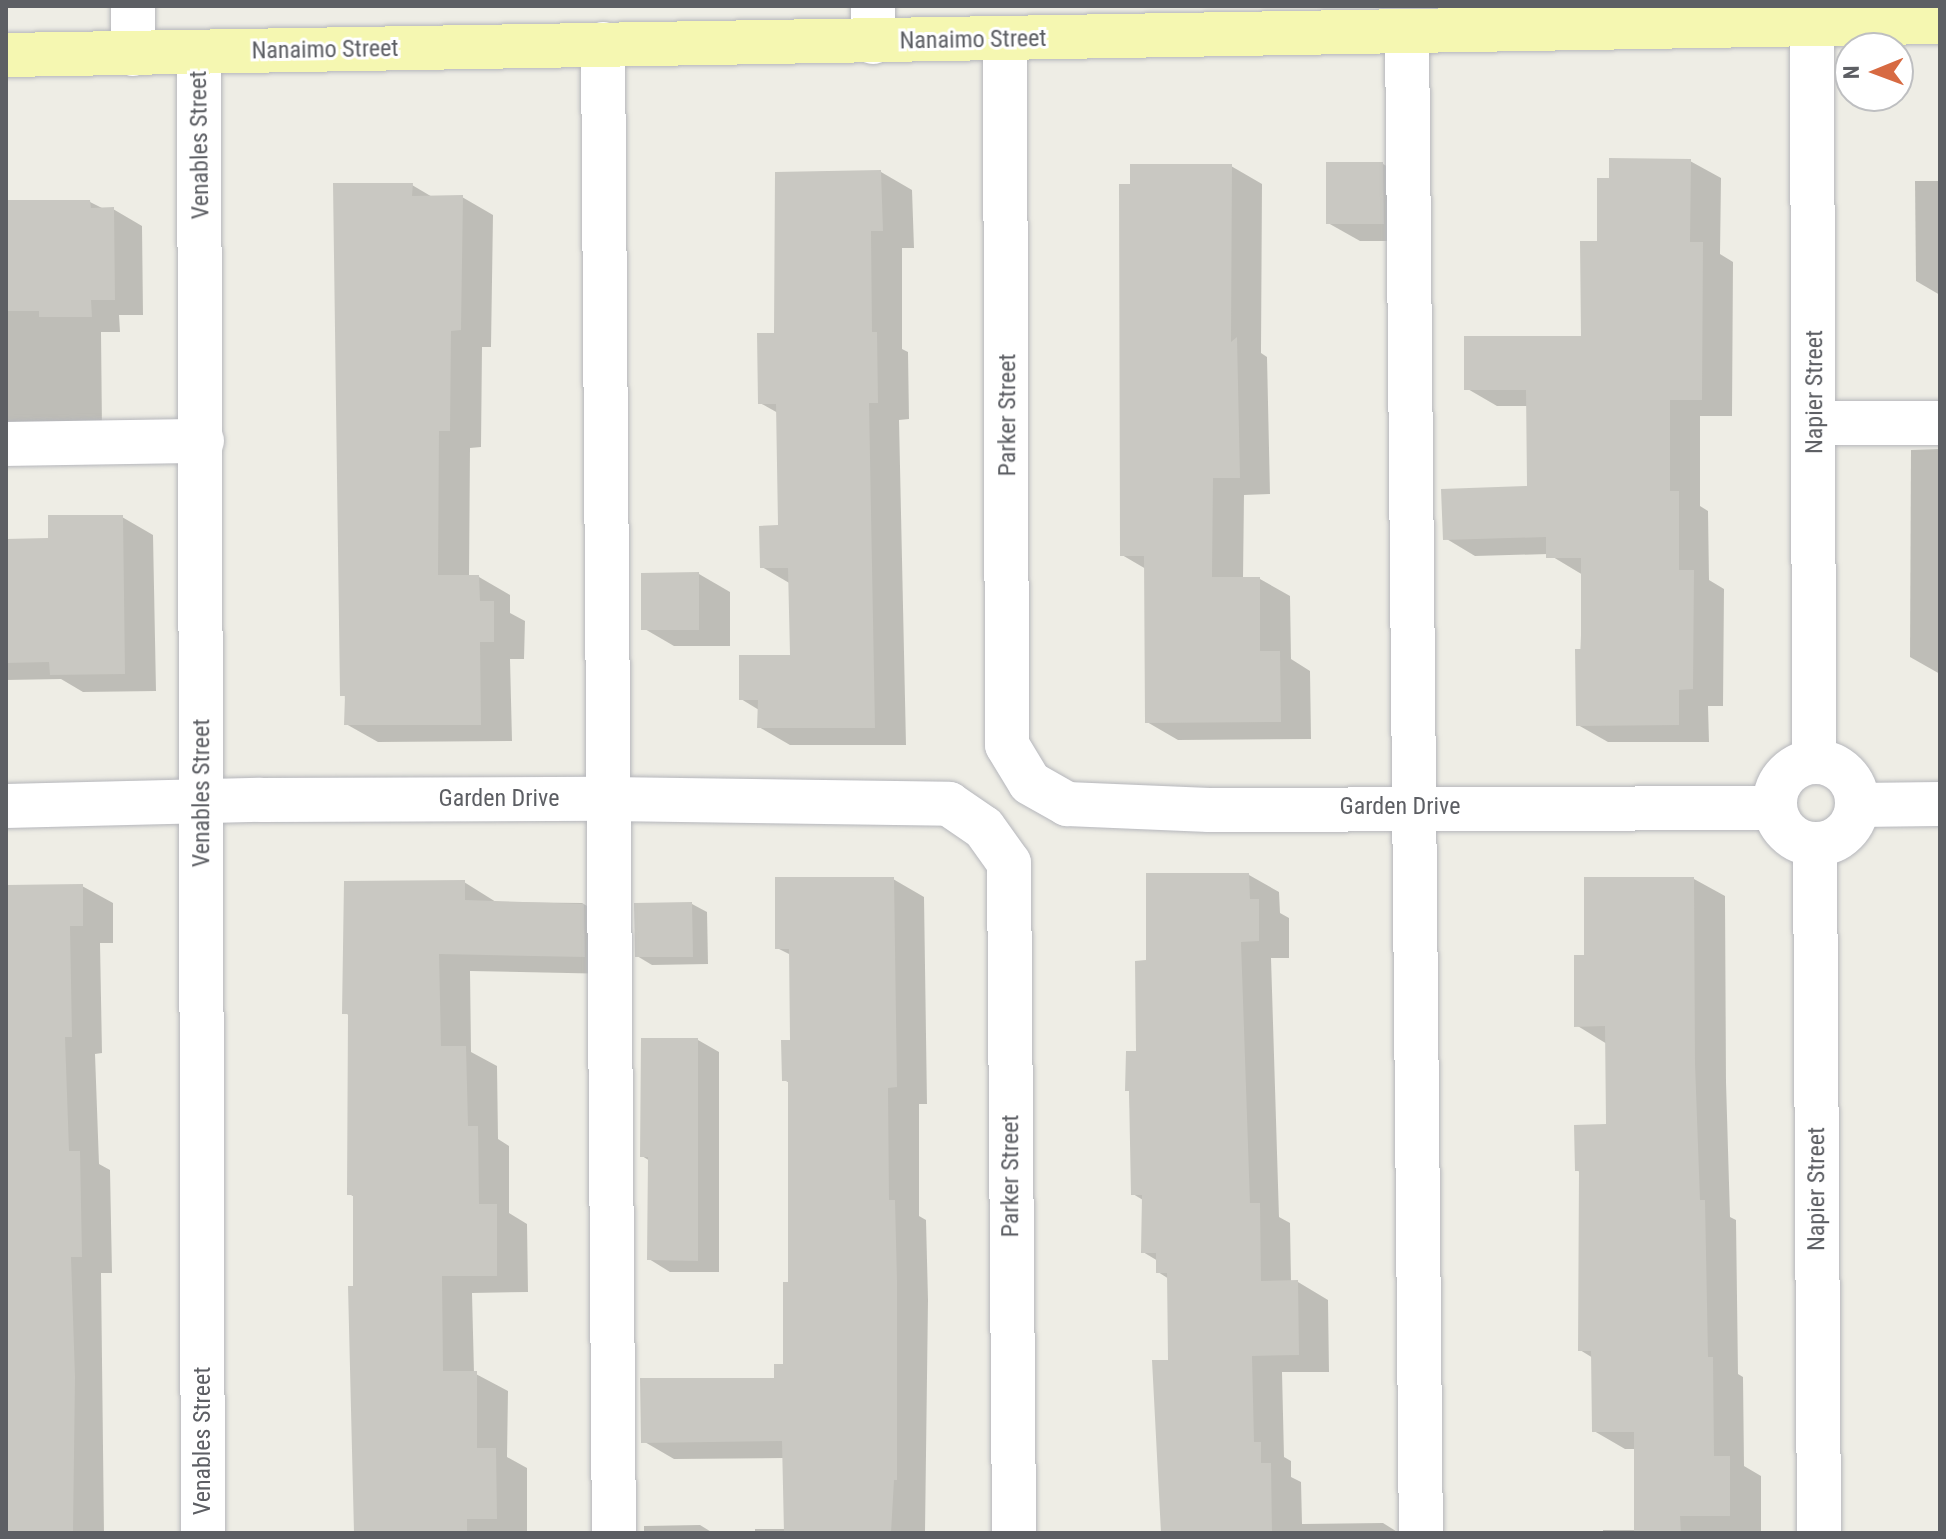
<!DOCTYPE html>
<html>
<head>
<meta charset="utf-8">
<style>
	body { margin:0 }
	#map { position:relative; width:1946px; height:1539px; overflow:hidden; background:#eeede5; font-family:"Roboto Condensed",sans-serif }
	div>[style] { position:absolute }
	.shadow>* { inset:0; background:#0003 }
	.building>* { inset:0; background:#c9c8c2 }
	.roads { filter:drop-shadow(0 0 2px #b5b6bb) drop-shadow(0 0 2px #b5b6bb) }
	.minor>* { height:44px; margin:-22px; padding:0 22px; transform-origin:22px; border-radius:22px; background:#fff }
	.minor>.ring { margin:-22px; padding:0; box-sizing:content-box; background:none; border:44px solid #fff; border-radius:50% }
	.major>* { height:44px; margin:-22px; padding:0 22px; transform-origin:22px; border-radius:22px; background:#f5f7b1 }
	span { translate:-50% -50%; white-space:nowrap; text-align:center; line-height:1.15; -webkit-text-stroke:6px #fff; paint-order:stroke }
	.street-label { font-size:24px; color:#5d5f64 }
	.frame { position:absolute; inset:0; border:8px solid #5d5f64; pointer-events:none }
	.north { position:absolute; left:1834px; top:32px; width:80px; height:80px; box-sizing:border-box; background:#fff; border:2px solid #bebfc1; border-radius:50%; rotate:269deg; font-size:22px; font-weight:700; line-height:32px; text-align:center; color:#5d5f64 }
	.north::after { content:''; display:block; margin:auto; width:28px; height:36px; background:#d76a42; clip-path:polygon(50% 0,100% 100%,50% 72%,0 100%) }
</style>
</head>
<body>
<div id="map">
	<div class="shadow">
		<i style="clip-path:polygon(1690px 161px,1721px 178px,1720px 254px,1733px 262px,1732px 416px,1700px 416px,1700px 506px,1708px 511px,1709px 580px,1724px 589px,1723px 706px,1708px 706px,1709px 742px,1608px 742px,1578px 725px,1583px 575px,1548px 554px,1475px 556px,1445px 538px,1529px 488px,1528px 406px,1497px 406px,1466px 388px,1583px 338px,1599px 243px)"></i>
		<i style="clip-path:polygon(1383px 164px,1414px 182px,1414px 241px,1360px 241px,1328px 223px)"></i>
		<i style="clip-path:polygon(1231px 166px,1262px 184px,1261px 353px,1267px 357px,1270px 494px,1244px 495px,1243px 579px,1260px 579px,1290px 596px,1291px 659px,1310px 671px,1311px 739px,1178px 740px,1147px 722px,1146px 569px,1122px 555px)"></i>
		<i style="clip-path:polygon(881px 172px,912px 190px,914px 248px,902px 248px,902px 349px,908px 352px,909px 419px,899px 420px,906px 745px,790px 745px,759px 727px,759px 710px,741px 699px,792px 657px,791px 584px,762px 567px,780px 527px,778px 413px,760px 403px,776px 335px)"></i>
		<i style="clip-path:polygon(1915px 181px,1940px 181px,1940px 295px,1916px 281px)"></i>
		<i style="clip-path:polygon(412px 185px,434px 198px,462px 197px,493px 215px,491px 347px,482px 347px,481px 447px,470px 448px,469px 577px,479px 577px,510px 595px,510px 613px,525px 621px,524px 659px,510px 659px,512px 741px,378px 742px,346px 724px,341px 605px)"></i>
		<i style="clip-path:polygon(6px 202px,90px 202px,104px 209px,113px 209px,142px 226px,143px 315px,119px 315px,120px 332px,101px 332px,102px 430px,6px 433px)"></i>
		<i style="clip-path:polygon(1940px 449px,1940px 674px,1910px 657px,1911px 450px)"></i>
		<i style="clip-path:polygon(122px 517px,153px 535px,156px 691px,83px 692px,61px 679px,6px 680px,6px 541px,50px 540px)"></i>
		<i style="clip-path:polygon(699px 574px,730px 592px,730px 646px,674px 646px,643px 628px)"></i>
		<i style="clip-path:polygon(1249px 875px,1279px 892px,1280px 913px,1289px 918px,1289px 958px,1271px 958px,1279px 1217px,1290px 1223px,1291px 1282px,1298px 1282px,1328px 1300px,1329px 1372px,1282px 1372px,1284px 1457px,1291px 1461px,1291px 1477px,1301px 1482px,1302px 1524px,1383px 1523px,1399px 1533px,1163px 1533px,1154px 1362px,1170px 1362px,1169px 1279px,1158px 1272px,1158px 1261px,1143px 1252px,1143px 1200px,1133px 1194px,1128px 1053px,1138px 1052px,1148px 962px)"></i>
		<i style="clip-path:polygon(893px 879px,924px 897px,927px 1104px,919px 1104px,919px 1216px,926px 1220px,928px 1300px,925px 1533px,755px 1533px,755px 1529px,786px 1529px,784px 1458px,674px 1459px,643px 1441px,776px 1380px,785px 1366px,790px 1284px,790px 1083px,784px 1080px,792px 1042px,791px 955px,777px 948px)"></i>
		<i style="clip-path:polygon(1694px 879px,1725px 896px,1726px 1082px,1730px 1217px,1736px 1220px,1738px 1374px,1743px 1377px,1744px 1466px,1761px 1476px,1761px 1533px,1603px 1533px,1603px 1530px,1636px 1530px,1636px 1449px,1625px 1449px,1594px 1431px,1593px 1358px,1580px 1350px,1581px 1173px,1577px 1170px,1608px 1126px,1607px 1044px,1576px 1025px,1586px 957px)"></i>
		<i style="clip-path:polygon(464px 882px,496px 902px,582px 903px,613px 921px,615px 974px,470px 971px,471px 1052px,497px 1066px,498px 1139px,509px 1146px,509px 1213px,527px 1224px,528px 1292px,472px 1293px,474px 1373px,508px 1391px,507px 1457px,527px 1468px,527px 1533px,355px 1533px,355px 1197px,349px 1194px,350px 1016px,344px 1012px)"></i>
		<i style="clip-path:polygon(82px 886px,113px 903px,113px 943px,100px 943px,102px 1053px,95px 1054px,99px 1164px,110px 1170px,112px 1273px,101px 1273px,104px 1533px,6px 1533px,6px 887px)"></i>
		<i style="clip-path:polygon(692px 904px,707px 912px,708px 964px,652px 965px,637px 956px)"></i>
		<i style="clip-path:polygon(698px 1040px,719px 1052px,719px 1272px,670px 1272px,649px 1259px,650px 1161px,642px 1156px)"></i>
		<i style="clip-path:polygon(700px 1525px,713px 1533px,644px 1533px,644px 1526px)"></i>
	</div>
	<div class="building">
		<i style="clip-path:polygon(1609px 158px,1691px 159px,1690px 242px,1703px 242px,1702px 400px,1670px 400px,1670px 491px,1679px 491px,1679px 570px,1694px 570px,1693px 689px,1679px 690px,1679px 725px,1576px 726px,1575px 649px,1581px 649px,1581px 558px,1546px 558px,1546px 537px,1443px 540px,1441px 489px,1527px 486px,1526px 390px,1464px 390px,1464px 336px,1581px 336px,1580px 241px,1597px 241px,1597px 178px,1609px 178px)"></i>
		<i style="clip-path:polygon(1326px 162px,1383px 162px,1384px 224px,1326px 224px)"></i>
		<i style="clip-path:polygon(1130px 164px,1232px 164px,1231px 342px,1237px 337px,1240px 478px,1213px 478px,1212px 577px,1260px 577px,1260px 651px,1280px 651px,1281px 722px,1145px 723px,1144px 556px,1120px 556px,1119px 184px,1130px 184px)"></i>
		<i style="clip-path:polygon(881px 170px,883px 231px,871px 231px,872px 332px,877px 332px,878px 403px,869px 403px,875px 728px,757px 728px,758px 700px,739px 700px,739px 655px,790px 655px,788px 568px,760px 568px,759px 526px,778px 525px,776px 404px,758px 404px,757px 333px,774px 333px,775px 172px)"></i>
		<i style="clip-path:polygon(333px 183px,413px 183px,412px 196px,463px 195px,461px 330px,451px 331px,450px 431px,439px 431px,438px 575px,479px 575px,480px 601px,494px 601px,494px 642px,480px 642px,481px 725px,344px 725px,345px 696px,340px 696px)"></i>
		<i style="clip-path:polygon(6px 200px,90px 200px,91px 208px,114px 207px,115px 300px,91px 300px,92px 317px,39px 317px,39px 311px,6px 311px)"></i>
		<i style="clip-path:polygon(48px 515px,123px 515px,125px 674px,50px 675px,49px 662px,6px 663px,6px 539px,48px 538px)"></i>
		<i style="clip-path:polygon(699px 572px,699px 630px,641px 630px,641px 573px)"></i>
		<i style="clip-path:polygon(1146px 873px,1249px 873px,1250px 899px,1259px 899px,1259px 941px,1241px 942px,1250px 1203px,1260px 1203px,1261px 1281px,1298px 1280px,1299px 1355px,1252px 1356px,1254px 1442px,1261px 1442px,1261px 1463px,1271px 1463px,1272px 1533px,1161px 1533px,1152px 1360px,1168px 1360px,1167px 1273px,1156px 1273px,1156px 1253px,1141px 1253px,1142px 1195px,1131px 1195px,1129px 1091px,1125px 1091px,1126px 1051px,1136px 1051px,1135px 961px,1146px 960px)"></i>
		<i style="clip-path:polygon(775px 877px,894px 877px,897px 1087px,888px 1088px,889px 1200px,895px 1200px,897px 1281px,897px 1480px,894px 1480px,891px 1533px,784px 1533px,782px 1441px,641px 1443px,640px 1378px,774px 1378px,774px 1364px,783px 1364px,783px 1282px,788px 1282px,788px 1081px,782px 1081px,781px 1040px,790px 1040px,789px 949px,775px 949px)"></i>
		<i style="clip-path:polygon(1584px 877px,1694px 877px,1695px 1063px,1700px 1200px,1705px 1200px,1708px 1357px,1713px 1357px,1714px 1456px,1730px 1456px,1730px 1516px,1680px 1516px,1681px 1533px,1634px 1533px,1634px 1432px,1592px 1432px,1591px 1351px,1578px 1351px,1579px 1171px,1575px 1171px,1574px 1125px,1606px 1124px,1605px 1026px,1574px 1027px,1574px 955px,1584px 955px)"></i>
		<i style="clip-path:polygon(465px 880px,465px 900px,584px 904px,585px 957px,439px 954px,441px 1046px,466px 1046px,468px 1126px,478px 1126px,479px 1204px,497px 1204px,497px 1276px,442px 1276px,443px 1371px,477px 1371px,477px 1448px,496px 1448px,497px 1519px,467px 1519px,467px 1533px,354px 1533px,348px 1286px,353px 1286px,353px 1195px,347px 1195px,348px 1014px,342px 1014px,344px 881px)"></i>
		<i style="clip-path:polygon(83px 884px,83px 926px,70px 926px,72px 1037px,65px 1037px,69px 1151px,80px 1151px,82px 1257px,71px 1257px,75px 1377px,73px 1533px,6px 1533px,6px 885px)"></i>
		<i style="clip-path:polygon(692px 902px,693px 957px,635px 957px,634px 903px)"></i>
		<i style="clip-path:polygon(641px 1038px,698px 1038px,698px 1261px,647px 1260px,648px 1157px,640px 1157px)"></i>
	</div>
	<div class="roads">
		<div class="minor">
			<i style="left:873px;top:6px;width:36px;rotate:90deg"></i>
			<i style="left:1812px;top:24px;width:737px;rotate:89.84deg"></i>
			<i style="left:1407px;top:32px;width:1501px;rotate:89.47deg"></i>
			<i style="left:1005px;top:40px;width:705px;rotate:89.84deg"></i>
			<i style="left:1007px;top:745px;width:44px;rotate:58.8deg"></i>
			<i style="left:1030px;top:783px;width:43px;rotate:29.6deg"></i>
			<i style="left:1067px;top:804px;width:142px;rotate:2.4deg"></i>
			<i style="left:1209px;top:810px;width:566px;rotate:-0.2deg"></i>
			<i style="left:603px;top:44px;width:1489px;rotate:89.58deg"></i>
			<i style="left:199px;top:52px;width:1481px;rotate:89.85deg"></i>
			<i style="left:133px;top:54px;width:48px;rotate:-90deg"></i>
			<i style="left:1815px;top:423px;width:125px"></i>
			<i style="left:6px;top:444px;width:196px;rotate:-0.9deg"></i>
			<i class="ring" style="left:1775px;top:762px;width:38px;height:38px"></i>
			<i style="left:1857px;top:805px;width:83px;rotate:-0.7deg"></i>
			<i style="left:6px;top:806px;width:254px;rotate:-1.4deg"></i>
			<i style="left:260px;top:800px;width:349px;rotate:-0.2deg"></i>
			<i style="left:609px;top:799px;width:340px;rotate:0.8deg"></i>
			<i style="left:949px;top:804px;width:42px;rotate:34.4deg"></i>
			<i style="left:984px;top:828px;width:43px;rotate:54.5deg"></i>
			<i style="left:1009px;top:863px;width:670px;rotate:89.57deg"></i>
			<i style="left:1815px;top:844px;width:689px;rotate:89.67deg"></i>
		</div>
		<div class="major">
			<i style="left:6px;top:55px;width:1934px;rotate:-0.98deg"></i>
		</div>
	</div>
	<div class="street-label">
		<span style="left:973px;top:40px;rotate:-1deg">Nanaimo Street</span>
		<span style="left:325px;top:50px;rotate:-1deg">Nanaimo Street</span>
		<span style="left:200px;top:145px;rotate:-91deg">Venables Street</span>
		<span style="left:1815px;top:392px;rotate:-90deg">Napier Street</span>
		<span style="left:1008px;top:415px;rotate:-90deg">Parker Street</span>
		<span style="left:202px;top:793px;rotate:-90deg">Venables Street</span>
		<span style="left:499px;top:799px">Garden Drive</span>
		<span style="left:1400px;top:807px">Garden Drive</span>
		<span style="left:1011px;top:1176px;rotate:-90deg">Parker Street</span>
		<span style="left:1817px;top:1189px;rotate:-90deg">Napier Street</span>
		<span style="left:203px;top:1441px;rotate:-90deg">Venables Street</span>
	</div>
	<div class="frame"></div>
	<div class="north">N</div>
</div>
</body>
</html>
